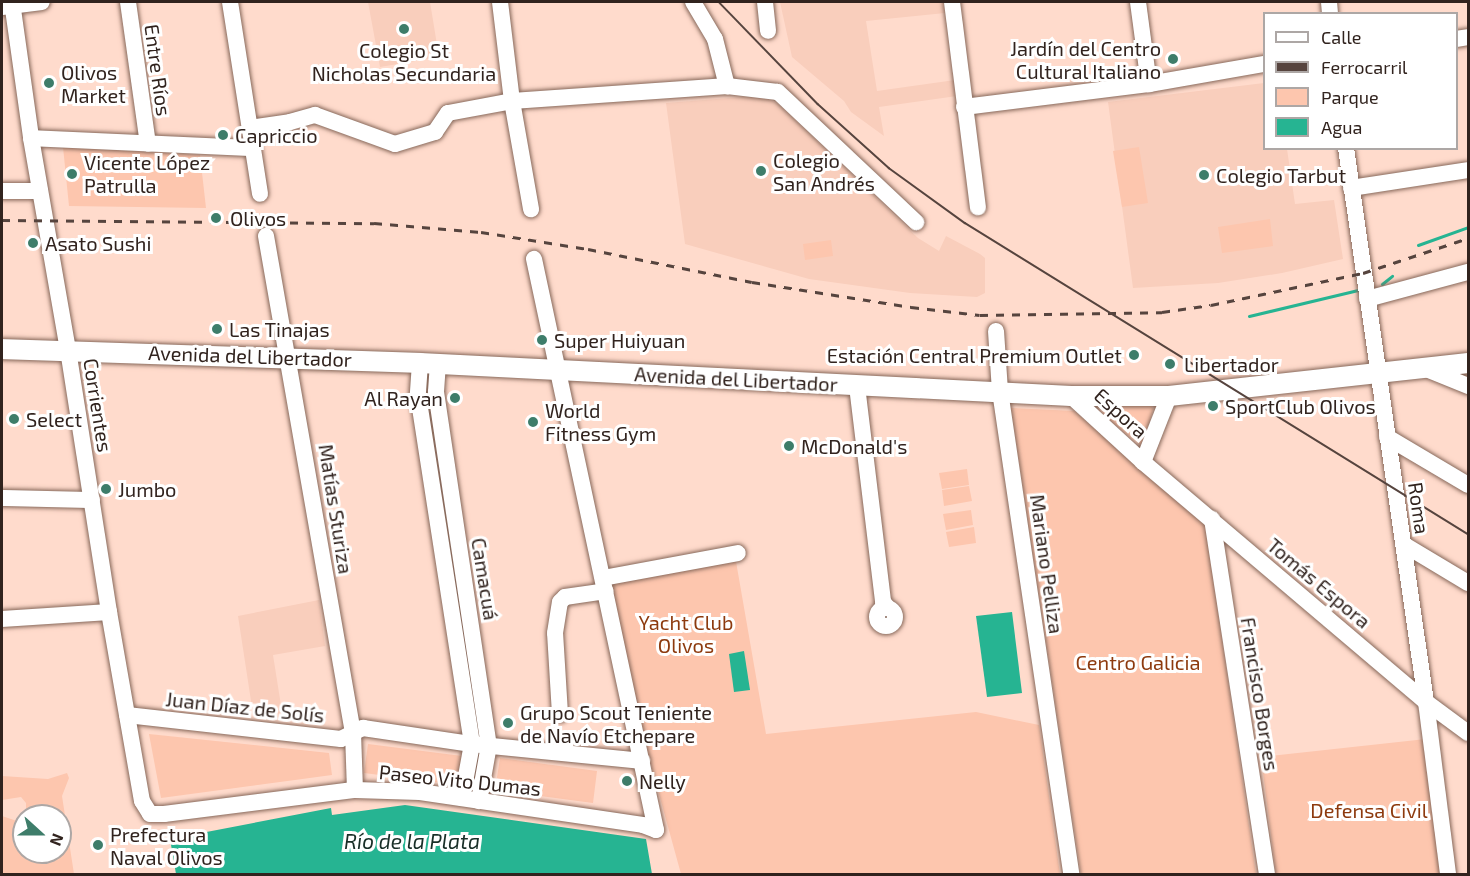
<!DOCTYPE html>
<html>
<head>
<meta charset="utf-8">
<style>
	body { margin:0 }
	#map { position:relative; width:1470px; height:876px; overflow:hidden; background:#ffdbcc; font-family:"Exo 2",sans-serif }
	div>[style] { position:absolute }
	.built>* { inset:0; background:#f9cebc }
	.green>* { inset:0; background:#fdc6ae }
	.water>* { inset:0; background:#26b492 }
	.stream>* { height:3px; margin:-1.5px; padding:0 1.5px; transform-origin:1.5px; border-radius:1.5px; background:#26b492 }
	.roads { filter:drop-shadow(0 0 2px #87685a) drop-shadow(0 0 2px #87685a) }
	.minor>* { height:16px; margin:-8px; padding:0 8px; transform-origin:8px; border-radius:8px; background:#fff }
	.minor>.ring { margin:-8px; padding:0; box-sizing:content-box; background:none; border:16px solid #fff; border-radius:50% }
	.major>* { height:20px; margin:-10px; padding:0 10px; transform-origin:10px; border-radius:10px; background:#fff }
	.tram>* { height:1.5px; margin:-0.75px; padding:0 0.75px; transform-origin:0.75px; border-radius:0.75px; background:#56443e }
	.rail>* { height:3px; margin-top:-1.5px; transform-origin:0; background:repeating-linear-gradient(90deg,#56443e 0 8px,transparent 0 16px) }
	.dots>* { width:16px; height:16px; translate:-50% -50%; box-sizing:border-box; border:3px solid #fff; border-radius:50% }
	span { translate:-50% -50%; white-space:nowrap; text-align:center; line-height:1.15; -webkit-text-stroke:6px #fff; paint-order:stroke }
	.poi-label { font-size:20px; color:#31231e }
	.right { translate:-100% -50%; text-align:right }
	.left { translate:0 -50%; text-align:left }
	.street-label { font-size:20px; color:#31231e }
	.park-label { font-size:20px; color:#8d3a0e }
	.water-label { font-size:21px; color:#192f28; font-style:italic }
	.frame { position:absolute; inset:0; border:3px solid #31231e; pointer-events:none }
	.legend { position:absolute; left:1263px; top:12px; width:195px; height:138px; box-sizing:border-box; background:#fff; border:2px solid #ada7a5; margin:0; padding:8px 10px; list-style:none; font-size:18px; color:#31231e }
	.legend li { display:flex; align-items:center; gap:12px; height:30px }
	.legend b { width:30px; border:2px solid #ada7a5 }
	.north { position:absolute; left:12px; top:804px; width:60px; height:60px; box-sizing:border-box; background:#fff; border:2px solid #ada7a5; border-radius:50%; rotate:111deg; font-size:16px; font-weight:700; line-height:24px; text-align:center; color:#31231e }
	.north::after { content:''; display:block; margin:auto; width:21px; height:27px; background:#3e7d6a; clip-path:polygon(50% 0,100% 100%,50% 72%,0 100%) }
</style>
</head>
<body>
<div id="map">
	<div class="built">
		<i style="clip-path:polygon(368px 2px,430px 2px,439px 57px,380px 67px)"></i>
		<i style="clip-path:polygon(780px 2px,943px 2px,945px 13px,866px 21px,877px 91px,955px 80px,957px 96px,879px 107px,884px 136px,851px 112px,844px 101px,792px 57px)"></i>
		<i style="clip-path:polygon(1264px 83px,1264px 148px,1287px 149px,1295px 204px,1334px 200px,1343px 259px,1282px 273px,1218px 283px,1133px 288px,1108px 102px)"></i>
		<i style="clip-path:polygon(755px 96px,767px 98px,779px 105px,918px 238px,939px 251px,946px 236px,980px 254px,985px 258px,985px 293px,977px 297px,910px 293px,809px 279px,685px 244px,666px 103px)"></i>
		<i style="clip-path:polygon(319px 600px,325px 646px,273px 655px,283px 718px,253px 714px,238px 616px)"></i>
	</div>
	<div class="green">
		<i style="clip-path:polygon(63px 147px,200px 155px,206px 208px,69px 206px)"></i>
		<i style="clip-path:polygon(1139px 147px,1148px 203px,1122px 207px,1113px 151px)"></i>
		<i style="clip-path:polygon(1270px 219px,1273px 246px,1222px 253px,1218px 227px)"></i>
		<i style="clip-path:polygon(831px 240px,833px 256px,805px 260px,803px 244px)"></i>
		<i style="clip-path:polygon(1111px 404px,1151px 405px,1153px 409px,1144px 444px,1139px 444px,1103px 415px,1102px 409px)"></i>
		<i style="clip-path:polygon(1011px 408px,1074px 411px,1205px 523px,1256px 874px,1081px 874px)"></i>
		<i style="clip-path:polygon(967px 469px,969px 485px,942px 489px,939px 473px)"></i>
		<i style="clip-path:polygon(969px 486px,972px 501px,944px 506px,942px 490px)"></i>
		<i style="clip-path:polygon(971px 510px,973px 525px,946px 530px,943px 514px)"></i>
		<i style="clip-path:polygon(974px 527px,976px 543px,949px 547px,946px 532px)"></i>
		<i style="clip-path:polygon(734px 550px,766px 734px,976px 712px,1039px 725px,1060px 874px,681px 874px,645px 743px,609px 573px)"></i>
		<i style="clip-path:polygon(149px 734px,329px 753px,332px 775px,161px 798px)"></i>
		<i style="clip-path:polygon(1426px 739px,1442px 874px,1276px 874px,1261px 757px)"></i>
		<i style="clip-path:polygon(368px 744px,462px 756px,459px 785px,364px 773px)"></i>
		<i style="clip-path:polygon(500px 758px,597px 771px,593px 803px,495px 790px)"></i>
		<i style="clip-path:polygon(evenodd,67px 773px,69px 778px,62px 796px,74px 874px,2px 874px,2px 816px,17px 821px,26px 814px,26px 803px,21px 797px,2px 800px,2px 776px,48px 779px,67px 773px,24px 816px,60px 816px,60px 852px,24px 852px,24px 816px)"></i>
	</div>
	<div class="water">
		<i style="clip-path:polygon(1012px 612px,1022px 693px,987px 697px,976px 616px)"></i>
		<i style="clip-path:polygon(744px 651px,750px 690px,734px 692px,729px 654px)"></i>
		<i style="clip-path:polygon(405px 805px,646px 839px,652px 874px,176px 874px,170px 839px,331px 808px,332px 815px)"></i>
	</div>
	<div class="stream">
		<i style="left:1418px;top:245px;width:53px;rotate:-19.8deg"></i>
		<i style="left:1382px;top:284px;width:13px;rotate:-39deg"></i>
		<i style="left:1249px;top:316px;width:112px;rotate:-13.4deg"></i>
	</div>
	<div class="roads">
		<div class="minor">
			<i style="left:12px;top:2px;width:137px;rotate:82deg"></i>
			<i style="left:31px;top:138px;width:215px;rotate:80.1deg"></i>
			<i style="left:68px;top:350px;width:265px;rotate:81.1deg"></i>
			<i style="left:109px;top:612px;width:192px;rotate:80.1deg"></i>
			<i style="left:142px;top:801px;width:15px;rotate:58deg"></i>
			<i style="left:150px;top:814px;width:14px"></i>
			<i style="left:164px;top:814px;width:193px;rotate:-7.2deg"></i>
			<i style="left:355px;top:790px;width:65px;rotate:1.8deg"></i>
			<i style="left:420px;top:792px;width:225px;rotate:8.4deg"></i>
			<i style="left:643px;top:825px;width:14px;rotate:21deg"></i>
			<i style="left:656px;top:830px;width:584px;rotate:-102.06deg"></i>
			<i style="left:128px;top:2px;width:143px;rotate:82deg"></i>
			<i style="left:230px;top:2px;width:194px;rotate:81.1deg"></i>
			<i style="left:500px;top:2px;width:100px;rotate:83.1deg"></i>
			<i style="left:512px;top:101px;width:110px;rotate:80deg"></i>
			<i style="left:693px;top:2px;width:43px;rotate:59.3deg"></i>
			<i style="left:715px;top:39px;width:49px;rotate:75.7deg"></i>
			<i style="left:765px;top:2px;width:29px;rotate:84deg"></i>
			<i style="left:952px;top:2px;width:207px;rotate:82.8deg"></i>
			<i style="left:1138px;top:2px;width:83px;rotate:82.4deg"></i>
			<i style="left:1329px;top:2px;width:12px;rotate:85deg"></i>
			<i style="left:2px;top:7px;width:40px;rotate:-7.1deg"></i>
			<i style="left:1456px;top:39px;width:12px;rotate:-9deg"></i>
			<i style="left:964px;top:107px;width:186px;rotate:-7.1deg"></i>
			<i style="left:1149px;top:84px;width:117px;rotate:-9.9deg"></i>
			<i style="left:250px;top:128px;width:40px;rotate:-8.5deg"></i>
			<i style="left:290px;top:122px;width:26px;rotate:-16deg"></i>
			<i style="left:315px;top:115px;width:85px;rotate:19.9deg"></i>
			<i style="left:395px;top:144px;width:42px;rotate:-16.7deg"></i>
			<i style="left:435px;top:132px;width:23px;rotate:-56deg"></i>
			<i style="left:448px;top:113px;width:65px;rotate:-10.6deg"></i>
			<i style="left:512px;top:101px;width:216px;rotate:-4deg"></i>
			<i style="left:727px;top:86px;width:51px;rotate:6.7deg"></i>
			<i style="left:778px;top:92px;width:190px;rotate:43.3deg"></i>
			<i style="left:31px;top:138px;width:222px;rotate:2.6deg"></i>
			<i style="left:1346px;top:148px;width:560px;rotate:81.78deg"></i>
			<i style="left:1426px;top:702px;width:173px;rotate:82.7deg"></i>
			<i style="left:1351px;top:188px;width:118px;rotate:-8.7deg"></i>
			<i style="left:2px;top:191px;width:38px"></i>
			<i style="left:266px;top:236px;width:505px;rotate:80.07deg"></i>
			<i style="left:353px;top:733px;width:57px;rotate:88deg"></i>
			<i style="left:1367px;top:299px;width:105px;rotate:-15deg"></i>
			<i style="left:996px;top:331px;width:60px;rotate:86.2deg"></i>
			<i style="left:1000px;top:391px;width:488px;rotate:81.6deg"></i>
			<i style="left:420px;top:363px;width:32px;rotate:94deg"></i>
			<i style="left:418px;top:395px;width:353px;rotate:81.2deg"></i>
			<i style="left:472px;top:744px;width:55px;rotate:100.5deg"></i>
			<i style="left:438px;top:363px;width:29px;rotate:94deg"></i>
			<i style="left:436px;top:392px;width:357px;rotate:81.5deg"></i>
			<i style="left:489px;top:745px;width:57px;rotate:100.1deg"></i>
			<i style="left:1424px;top:368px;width:48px;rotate:22.2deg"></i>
			<i style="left:857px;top:386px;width:218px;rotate:83.1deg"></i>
			<i style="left:883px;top:602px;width:8px;rotate:50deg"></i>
			<i style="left:1071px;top:396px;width:98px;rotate:42.5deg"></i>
			<i style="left:1143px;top:462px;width:371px;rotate:40.3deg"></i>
			<i style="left:1426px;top:702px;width:52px;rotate:36.4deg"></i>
			<i style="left:1387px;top:437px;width:94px;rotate:30.7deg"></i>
			<i style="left:1143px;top:462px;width:71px;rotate:-68.5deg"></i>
			<i style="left:2px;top:498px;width:90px;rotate:1.3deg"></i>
			<i style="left:1212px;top:519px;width:359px;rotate:81.2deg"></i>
			<i style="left:1403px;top:544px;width:76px;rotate:31deg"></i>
			<i style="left:603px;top:578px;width:137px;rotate:-10.5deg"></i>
			<i class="ring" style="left:877px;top:608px;width:2px;height:2px"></i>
			<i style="left:2px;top:619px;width:107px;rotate:-3.7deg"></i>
			<i style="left:560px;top:714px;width:81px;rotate:-93.5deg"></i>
			<i style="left:555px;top:633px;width:31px;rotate:-81deg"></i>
			<i style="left:560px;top:602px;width:7px;rotate:-45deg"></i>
			<i style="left:565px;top:597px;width:41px;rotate:-8.3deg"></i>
			<i style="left:127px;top:715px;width:215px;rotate:6.4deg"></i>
			<i style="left:341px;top:739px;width:25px;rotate:-27deg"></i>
			<i style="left:363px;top:728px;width:110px;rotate:8.4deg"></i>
			<i style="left:472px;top:744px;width:171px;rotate:5.7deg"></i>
		</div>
		<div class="major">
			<i style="left:2px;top:349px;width:418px;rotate:1.9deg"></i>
			<i style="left:420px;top:363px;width:652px;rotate:2.9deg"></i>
			<i style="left:1071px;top:396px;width:98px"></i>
			<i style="left:1169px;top:396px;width:301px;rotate:-6.3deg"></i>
		</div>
	</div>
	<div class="tram">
		<i style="left:719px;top:2px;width:142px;rotate:45.9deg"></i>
		<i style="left:818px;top:104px;width:96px;rotate:42deg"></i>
		<i style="left:889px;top:168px;width:94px;rotate:35.9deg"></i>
		<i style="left:965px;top:223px;width:591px;rotate:31.73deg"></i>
	</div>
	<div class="rail">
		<i style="left:2px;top:220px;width:372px;rotate:0.5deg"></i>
		<i style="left:374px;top:223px;width:107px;rotate:4.8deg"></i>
		<i style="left:481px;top:232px;width:108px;rotate:9deg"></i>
		<i style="left:588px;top:249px;width:167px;rotate:11.4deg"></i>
		<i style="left:752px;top:282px;width:161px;rotate:8.9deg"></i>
		<i style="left:911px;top:307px;width:69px;rotate:6.6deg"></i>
		<i style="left:980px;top:315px;width:182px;rotate:-0.9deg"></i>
		<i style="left:1162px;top:312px;width:49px;rotate:-8.1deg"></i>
		<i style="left:1211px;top:305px;width:155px;rotate:-11.9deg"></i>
		<i style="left:1363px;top:273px;width:111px;rotate:-18.4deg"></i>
	</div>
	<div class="dots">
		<i style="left:404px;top:29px;background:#3e7d6a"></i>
		<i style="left:1173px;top:59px;background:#3e7d6a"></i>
		<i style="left:49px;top:83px;background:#3e7d6a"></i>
		<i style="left:223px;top:135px;background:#3e7d6a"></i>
		<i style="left:761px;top:171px;background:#3e7d6a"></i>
		<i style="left:72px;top:174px;background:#3e7d6a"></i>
		<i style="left:1204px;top:175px;background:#3e7d6a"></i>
		<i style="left:216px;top:218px;background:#3e7d6a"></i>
		<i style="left:33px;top:243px;background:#3e7d6a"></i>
		<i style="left:217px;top:329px;background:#3e7d6a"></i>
		<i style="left:542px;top:340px;background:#3e7d6a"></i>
		<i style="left:1134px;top:355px;background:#3e7d6a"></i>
		<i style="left:1170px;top:364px;background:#3e7d6a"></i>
		<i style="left:455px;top:398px;background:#3e7d6a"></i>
		<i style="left:1213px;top:406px;background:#3e7d6a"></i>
		<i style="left:14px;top:419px;background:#3e7d6a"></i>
		<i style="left:533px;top:422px;background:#3e7d6a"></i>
		<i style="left:789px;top:446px;background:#3e7d6a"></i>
		<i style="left:106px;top:489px;background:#3e7d6a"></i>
		<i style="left:508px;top:723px;background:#3e7d6a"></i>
		<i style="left:627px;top:781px;background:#3e7d6a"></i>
		<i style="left:98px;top:845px;background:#3e7d6a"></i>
	</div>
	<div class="poi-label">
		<span class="right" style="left:1161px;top:60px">Jardín del Centro<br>Cultural Italiano</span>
		<span style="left:404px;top:62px">Colegio St<br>Nicholas Secundaria</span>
		<span class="left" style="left:61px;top:84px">Olivos<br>Market</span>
		<span class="left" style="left:235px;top:135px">Capriccio</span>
		<span class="left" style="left:773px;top:172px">Colegio<br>San Andrés</span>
		<span class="left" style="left:84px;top:174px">Vicente López<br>Patrulla</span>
		<span class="left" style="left:1216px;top:175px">Colegio Tarbut</span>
		<span class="left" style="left:230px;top:218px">Olivos</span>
		<span class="left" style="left:45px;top:243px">Asato Sushi</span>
		<span class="left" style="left:229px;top:329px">Las Tinajas</span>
		<span class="left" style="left:554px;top:340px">Super Huiyuan</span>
		<span class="right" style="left:1122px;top:355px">Estación Central Premium Outlet</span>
		<span class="left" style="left:1184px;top:364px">Libertador</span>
		<span class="right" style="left:443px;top:398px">Al Rayan</span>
		<span class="left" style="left:1225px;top:406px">SportClub Olivos</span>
		<span class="left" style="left:545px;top:422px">World<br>Fitness Gym</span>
		<span class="left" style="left:26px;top:419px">Select</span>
		<span class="left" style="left:801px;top:446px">McDonald's</span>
		<span class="left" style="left:118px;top:489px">Jumbo</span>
		<span class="left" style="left:520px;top:724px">Grupo Scout Teniente<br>de Navío Etchepare</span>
		<span class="left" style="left:639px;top:781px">Nelly</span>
		<span class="left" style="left:110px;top:846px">Prefectura<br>Naval Olivos</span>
	</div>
	<div class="street-label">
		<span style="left:158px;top:70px;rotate:82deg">Entre Ríos</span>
		<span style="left:250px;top:356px;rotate:2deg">Avenida del Libertador</span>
		<span style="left:736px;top:379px;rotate:3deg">Avenida del Libertador</span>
		<span style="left:98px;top:405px;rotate:81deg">Corrientes</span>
		<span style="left:1121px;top:413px;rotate:42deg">Espora</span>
		<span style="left:1419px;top:508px;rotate:82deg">Roma</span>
		<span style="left:336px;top:509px;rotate:81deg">Matías Sturiza</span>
		<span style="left:1047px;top:564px;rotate:82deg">Mariano Pelliza</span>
		<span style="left:485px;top:579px;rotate:81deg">Camacuá</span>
		<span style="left:1319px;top:583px;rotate:40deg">Tomás Espora</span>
		<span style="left:1260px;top:694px;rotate:81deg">Francisco Borges</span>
		<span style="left:245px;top:707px;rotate:6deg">Juan Díaz de Solís</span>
		<span style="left:460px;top:780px;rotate:6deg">Paseo Vito Dumas</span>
	</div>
	<div class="park-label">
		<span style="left:686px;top:634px">Yacht Club<br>Olivos</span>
		<span style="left:1138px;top:662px">Centro Galicia</span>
		<span style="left:1369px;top:810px">Defensa Civil</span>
	</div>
	<div class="water-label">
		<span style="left:412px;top:841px">Río de la Plata</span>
	</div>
	<div class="frame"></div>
	<ul class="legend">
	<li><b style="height:8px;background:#fff"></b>Calle</li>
	<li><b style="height:8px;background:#56443e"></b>Ferrocarril</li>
	<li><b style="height:16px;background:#fdc6ae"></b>Parque</li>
	<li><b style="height:16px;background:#26b492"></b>Agua</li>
	</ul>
	<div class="north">N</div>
</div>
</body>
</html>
